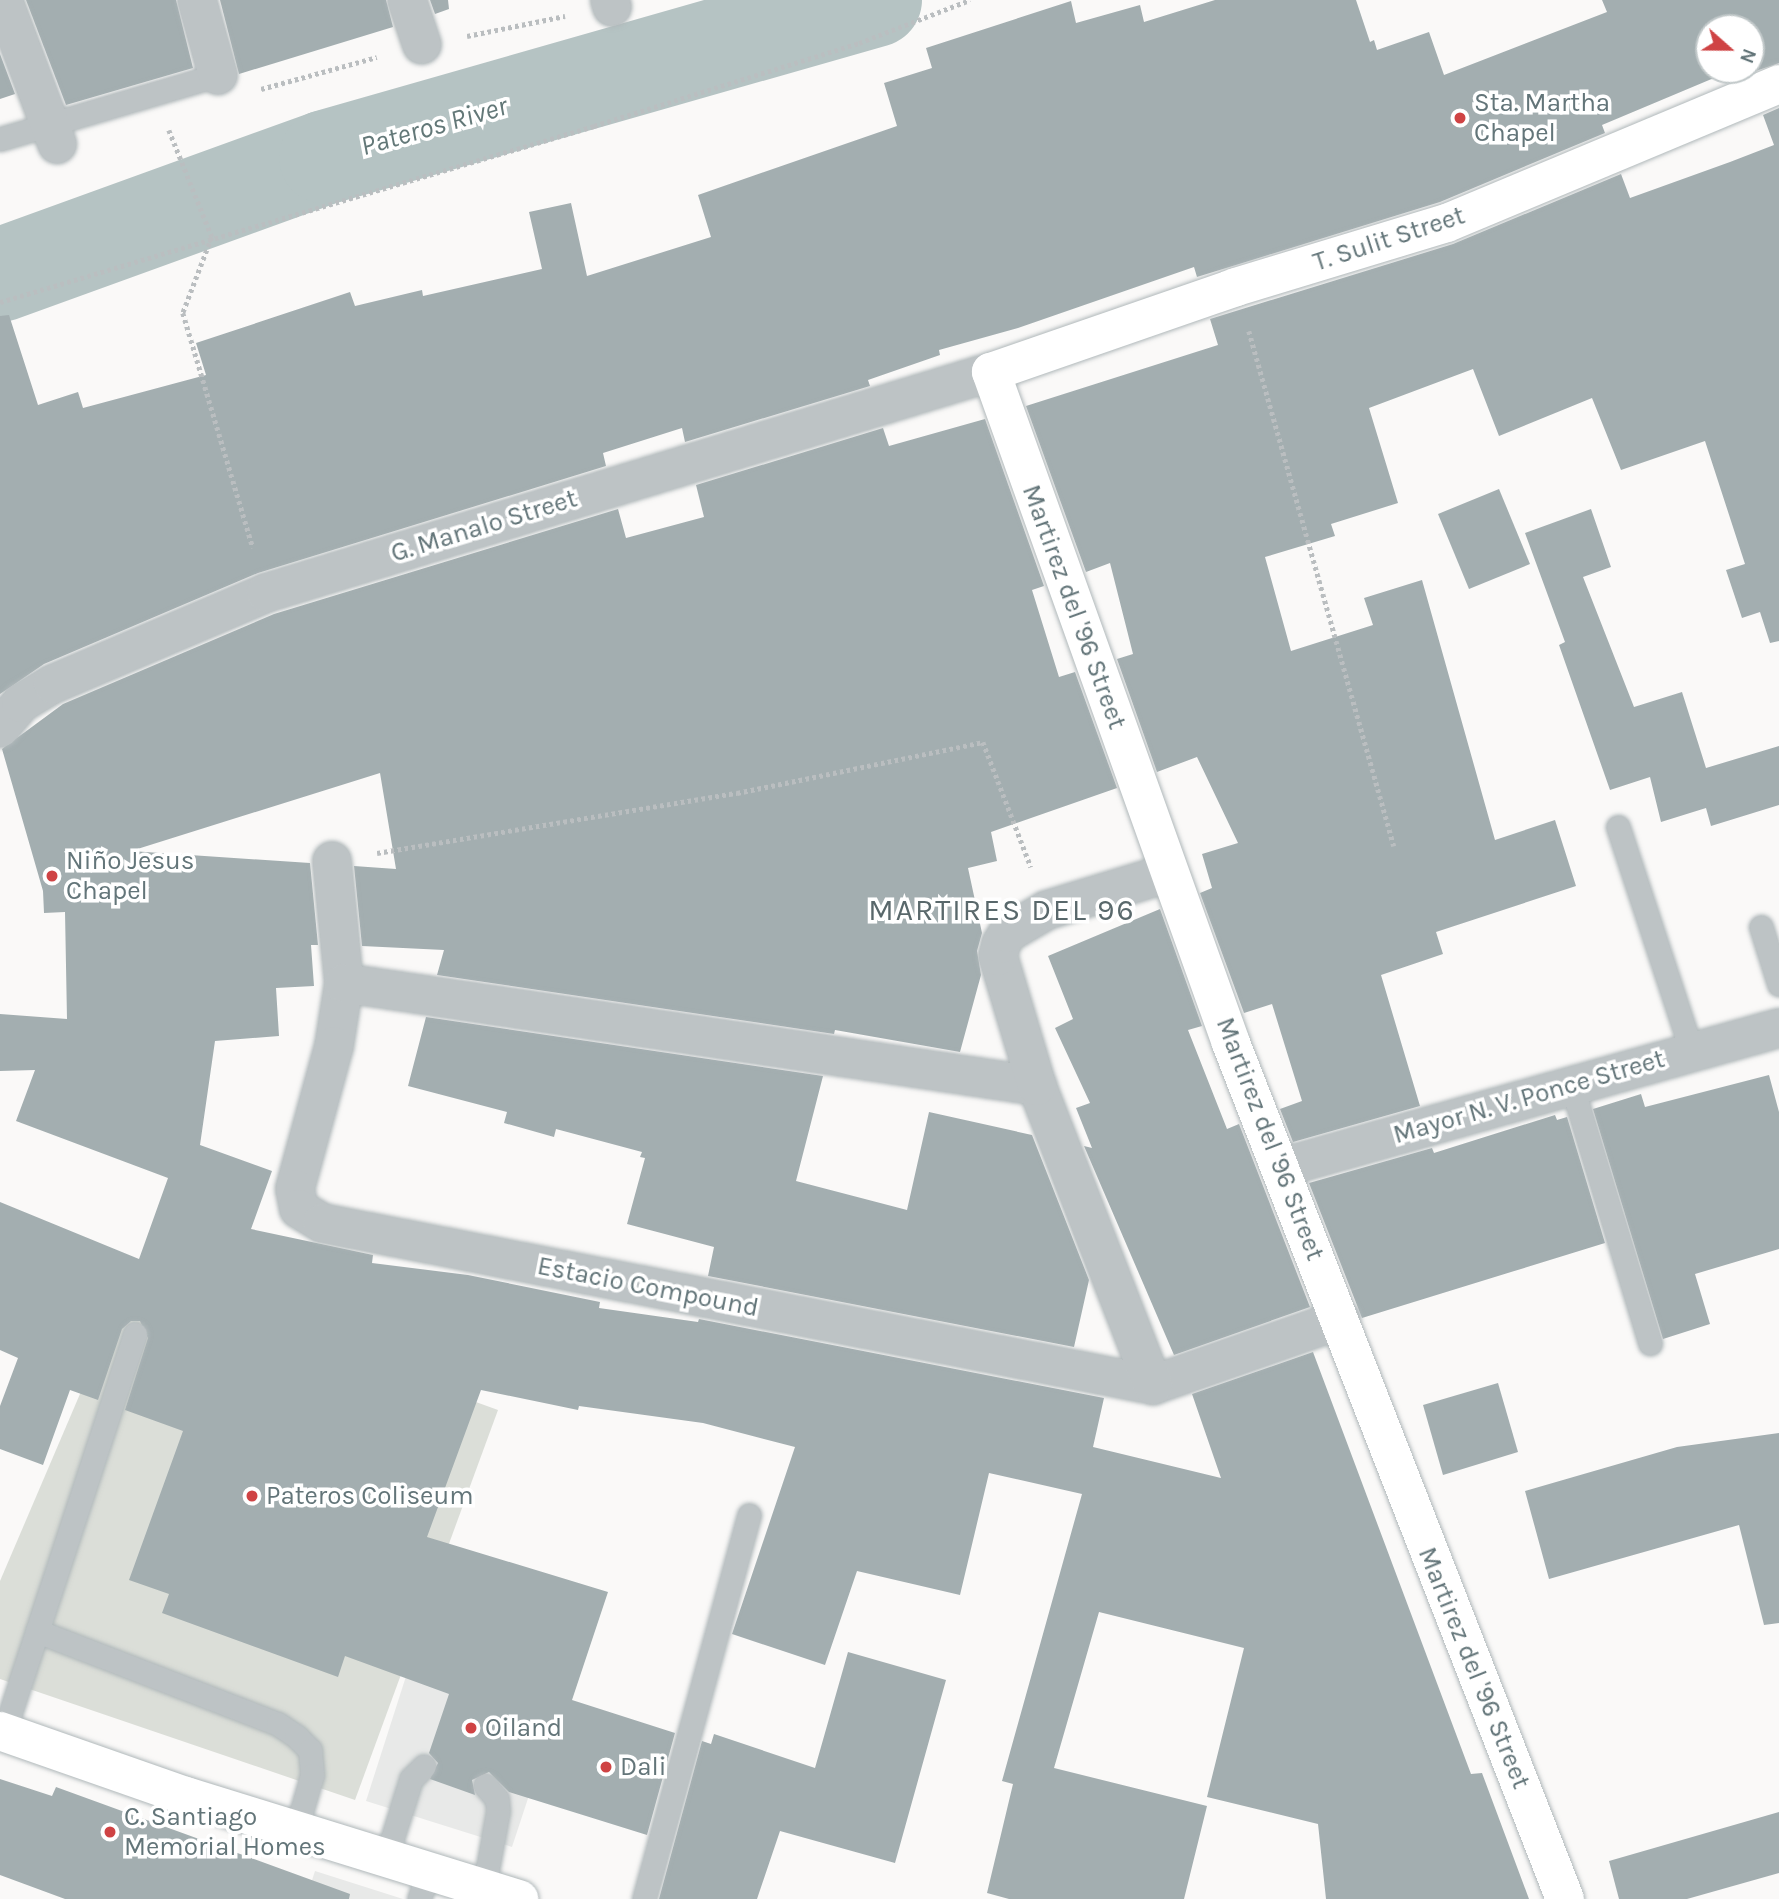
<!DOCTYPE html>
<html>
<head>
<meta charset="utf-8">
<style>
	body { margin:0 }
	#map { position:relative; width:1779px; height:1899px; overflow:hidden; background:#faf9f8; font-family:Karla,sans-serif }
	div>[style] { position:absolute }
	.built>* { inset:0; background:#e8e9e8 }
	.green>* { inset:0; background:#dbded8 }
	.river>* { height:94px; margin:-47px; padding:0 47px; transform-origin:47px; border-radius:47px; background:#b5c3c3 }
	.building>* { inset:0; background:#a3aeb0 }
	.path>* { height:4.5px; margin-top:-2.25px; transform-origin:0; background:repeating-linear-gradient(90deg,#babec0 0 3.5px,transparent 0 7px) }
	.roads { filter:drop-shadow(0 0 2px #b0b8ba) drop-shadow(0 0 2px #b0b8ba) }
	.lane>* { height:23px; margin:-11.5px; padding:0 11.5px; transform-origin:11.5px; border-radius:11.5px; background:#bdc3c5 }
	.street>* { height:38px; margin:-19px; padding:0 19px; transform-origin:19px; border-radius:19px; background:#bdc3c5 }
	.secondary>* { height:38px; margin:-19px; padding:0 19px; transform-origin:19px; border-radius:19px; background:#fff }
	.dots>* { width:19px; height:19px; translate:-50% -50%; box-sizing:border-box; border:4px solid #fff; border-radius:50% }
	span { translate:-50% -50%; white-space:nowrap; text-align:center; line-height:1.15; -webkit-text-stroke:7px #fff; paint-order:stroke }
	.poi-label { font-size:26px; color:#637579 }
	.left { translate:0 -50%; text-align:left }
	.street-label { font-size:26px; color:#637579 }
	.water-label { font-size:28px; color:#637878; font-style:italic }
	.quarter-label { font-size:30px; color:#59686b; letter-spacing:2px }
	.north { position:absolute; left:1695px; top:14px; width:70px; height:70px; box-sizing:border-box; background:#fff; border:2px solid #c1c8c9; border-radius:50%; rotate:111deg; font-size:19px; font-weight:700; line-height:28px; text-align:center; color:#637579 }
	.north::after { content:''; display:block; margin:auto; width:24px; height:32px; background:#cf4344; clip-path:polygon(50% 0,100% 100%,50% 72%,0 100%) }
</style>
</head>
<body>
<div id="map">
	<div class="built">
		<i style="clip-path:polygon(417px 1642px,564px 1689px,512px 1847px,366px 1801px)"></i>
		<i style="clip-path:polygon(315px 1871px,403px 1899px,306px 1899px)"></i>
	</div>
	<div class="green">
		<i style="clip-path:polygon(130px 1277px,498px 1410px,355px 1800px,0 1679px,0 1581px)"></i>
	</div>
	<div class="river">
		<i style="left:0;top:275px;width:347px;rotate:-19.9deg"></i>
		<i style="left:326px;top:157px;width:571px;rotate:-15.96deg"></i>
	</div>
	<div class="building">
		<i style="clip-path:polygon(26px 0,176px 0,193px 68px,66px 105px)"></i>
		<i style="clip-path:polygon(220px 0,386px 0,393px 27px,239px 74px)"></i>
		<i style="clip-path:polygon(430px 0,448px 0,449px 9px,435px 14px)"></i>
		<i style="clip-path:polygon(1215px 0,1356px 0,1370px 42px,1374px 40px,1377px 50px,1429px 32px,1444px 75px,1607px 12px,1602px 0,1779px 0,1779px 63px,1747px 74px,1745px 70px,1751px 70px,1751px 28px,1709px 28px,1709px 70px,1733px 70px,1602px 125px,1605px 133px,1440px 202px,1197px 277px,1194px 267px,1018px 328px,939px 350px,940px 355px,868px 380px,870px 386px,685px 442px,682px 428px,603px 453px,606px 466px,258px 573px,44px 664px,0 694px,0 316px,9px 315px,38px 405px,78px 392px,83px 408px,206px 375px,196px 343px,350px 292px,355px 306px,422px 290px,423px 296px,542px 269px,529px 212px,571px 203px,587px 276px,711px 237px,698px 195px,897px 126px,884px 83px,932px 68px,926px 48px,1071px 1px,1076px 23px,1140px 5px,1144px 22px)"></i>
		<i style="clip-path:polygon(0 54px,15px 94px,0 99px)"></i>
		<i style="clip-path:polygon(1779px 108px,1779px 641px,1770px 643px,1760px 612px,1742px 618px,1726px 570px,1745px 564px,1705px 441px,1621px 470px,1592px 398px,1499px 436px,1473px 369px,1369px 408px,1398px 503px,1331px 524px,1335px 536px,1265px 557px,1291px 651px,1373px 625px,1364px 598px,1422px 580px,1495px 840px,1555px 820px,1576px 886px,1436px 932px,1443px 954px,1381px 975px,1420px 1106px,1293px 1142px,1280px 1109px,1302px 1101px,1272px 1004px,1244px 1013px,1200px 893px,1212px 888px,1202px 854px,1238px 843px,1197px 757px,1157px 772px,1117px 659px,1133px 654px,1110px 563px,1086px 572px,1026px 406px,1218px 345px,1210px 319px,1453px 244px,1621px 174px,1630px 198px,1730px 162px,1774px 145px,1763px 115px)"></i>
		<i style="clip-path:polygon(985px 419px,1044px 586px,1032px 590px,1059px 677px,1075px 672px,1117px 788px,991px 832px,997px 861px,968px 868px,982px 933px,977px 951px,981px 975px,960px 1052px,835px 1030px,834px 1034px,437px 975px,444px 950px,362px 946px,354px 866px,396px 869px,380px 773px,131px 851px,310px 863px,318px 945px,311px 945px,314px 986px,276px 988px,279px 1036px,215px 1041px,200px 1145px,272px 1171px,251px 1229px,373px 1255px,372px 1263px,468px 1275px,600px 1302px,599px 1308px,698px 1322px,699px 1319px,1104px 1398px,1093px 1447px,1221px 1478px,1192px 1394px,1313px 1352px,1471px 1774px,1482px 1773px,1529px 1899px,1326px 1899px,1318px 1824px,1207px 1797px,1244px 1648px,1099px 1612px,1054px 1768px,1207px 1806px,1184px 1899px,1009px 1899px,987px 1893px,1013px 1784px,1002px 1781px,1082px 1494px,989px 1473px,960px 1595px,857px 1571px,825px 1665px,732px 1634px,795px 1447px,703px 1423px,579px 1406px,578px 1410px,481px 1390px,427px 1537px,608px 1592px,572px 1700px,675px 1733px,647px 1835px,509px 1792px,489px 1772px,472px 1780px,475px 1795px,430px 1779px,438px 1763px,429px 1753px,449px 1694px,345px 1656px,338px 1677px,162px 1613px,169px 1594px,129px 1580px,183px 1431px,125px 1410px,148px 1338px,140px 1321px,131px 1321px,122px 1329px,98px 1400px,70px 1390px,43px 1465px,0 1449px,0 1406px,18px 1358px,0 1350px,0 1202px,139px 1259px,168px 1178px,16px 1121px,35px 1070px,0 1071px,0 1014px,67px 1019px,65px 912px,44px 913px,43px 891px,2px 749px,63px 704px,274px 614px,618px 509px,626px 538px,704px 517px,696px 485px,883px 428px,889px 446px)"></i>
		<i style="clip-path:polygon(1499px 489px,1530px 564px,1469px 589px,1438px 514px)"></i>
		<i style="clip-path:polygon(1591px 509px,1611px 567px,1583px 577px,1634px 707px,1682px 692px,1706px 768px,1779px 746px,1779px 805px,1711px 826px,1706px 808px,1661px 822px,1650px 777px,1610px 790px,1559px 645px,1565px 642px,1525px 533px)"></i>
		<i style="clip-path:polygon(1160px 909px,1202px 1026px,1188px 1030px,1227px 1129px,1239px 1124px,1310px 1307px,1174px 1355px,1084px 1146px,1092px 1148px,1076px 1108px,1090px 1103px,1055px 1028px,1073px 1019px,1048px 956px)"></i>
		<i style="clip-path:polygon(426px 1017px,823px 1076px,796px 1181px,907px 1210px,929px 1112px,1032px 1135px,1089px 1280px,1074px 1347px,708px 1276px,714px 1247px,627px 1224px,645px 1158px,640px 1157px,642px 1152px,556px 1129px,554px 1137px,504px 1123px,507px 1112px,408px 1086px)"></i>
		<i style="clip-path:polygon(1769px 1075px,1779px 1112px,1779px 1249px,1695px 1274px,1710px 1324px,1663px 1339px,1593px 1109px,1641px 1094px,1645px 1107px)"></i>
		<i style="clip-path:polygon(1555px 1115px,1557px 1120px,1567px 1117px,1605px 1243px,1362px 1318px,1309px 1183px,1432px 1148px,1434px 1153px)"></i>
		<i style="clip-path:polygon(1498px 1383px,1518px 1452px,1443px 1475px,1423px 1405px)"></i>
		<i style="clip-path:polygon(1779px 1433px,1779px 1623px,1764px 1625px,1739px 1525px,1549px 1579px,1525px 1491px,1677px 1447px)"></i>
		<i style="clip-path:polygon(848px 1652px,946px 1680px,895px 1863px,780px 1831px,757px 1899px,659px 1899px,702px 1741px,711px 1744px,714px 1734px,815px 1768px)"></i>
		<i style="clip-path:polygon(0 1779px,52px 1796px,56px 1787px,350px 1894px,349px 1899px,65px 1899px,0 1875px)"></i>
		<i style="clip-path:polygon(1779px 1812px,1779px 1873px,1687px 1899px,1619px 1899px,1609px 1861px)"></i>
	</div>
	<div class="path">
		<i style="left:467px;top:36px;width:100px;rotate:-11.5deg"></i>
		<i style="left:261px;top:89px;width:120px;rotate:-15.4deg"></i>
		<i style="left:169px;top:130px;width:115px;rotate:68.1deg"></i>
		<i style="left:212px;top:237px;width:81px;rotate:110.9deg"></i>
		<i style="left:183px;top:313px;width:245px;rotate:73.4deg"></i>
		<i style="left:0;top:302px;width:620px;rotate:-16.5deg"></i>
		<i style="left:594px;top:126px;width:278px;rotate:-17.4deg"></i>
		<i style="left:859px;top:43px;width:119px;rotate:-21.2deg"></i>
		<i style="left:1249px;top:331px;width:535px;rotate:74.28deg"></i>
		<i style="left:377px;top:853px;width:365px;rotate:-9.5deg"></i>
		<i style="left:737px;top:793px;width:251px;rotate:-11.7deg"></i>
		<i style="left:983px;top:742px;width:134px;rotate:69deg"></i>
	</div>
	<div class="roads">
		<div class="lane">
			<i style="left:0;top:139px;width:227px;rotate:-16.4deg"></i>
			<i style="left:1618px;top:827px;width:237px;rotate:71.8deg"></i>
			<i style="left:1761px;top:927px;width:60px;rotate:72.5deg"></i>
			<i style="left:1571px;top:1083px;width:272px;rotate:73.1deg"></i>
			<i style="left:37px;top:1631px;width:258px;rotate:21.1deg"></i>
			<i style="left:278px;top:1724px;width:22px;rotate:34deg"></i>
			<i style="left:296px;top:1736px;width:20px;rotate:45deg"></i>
			<i style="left:310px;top:1750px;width:25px;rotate:85deg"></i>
			<i style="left:312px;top:1775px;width:57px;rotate:106.2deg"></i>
			<i style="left:4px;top:1732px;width:419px;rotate:-71.8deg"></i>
			<i style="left:386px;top:1858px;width:83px;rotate:-72.4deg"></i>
			<i style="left:411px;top:1779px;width:18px;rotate:-45deg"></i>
			<i style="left:484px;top:1888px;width:78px;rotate:-79.7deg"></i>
			<i style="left:498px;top:1811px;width:12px;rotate:-95deg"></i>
			<i style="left:497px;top:1799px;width:18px;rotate:-131deg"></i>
			<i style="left:419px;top:1899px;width:29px;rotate:-70deg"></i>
			<i style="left:644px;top:1899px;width:398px;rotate:-74.7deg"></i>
		</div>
		<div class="street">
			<i style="left:3px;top:0;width:154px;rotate:69.4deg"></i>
			<i style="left:197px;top:0;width:78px;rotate:74.4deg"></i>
			<i style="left:407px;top:0;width:47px;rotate:71.6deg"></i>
			<i style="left:610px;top:0;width:7px;rotate:74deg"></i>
			<i style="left:0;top:728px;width:33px;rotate:-50deg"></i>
			<i style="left:21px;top:703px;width:37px;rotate:-31deg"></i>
			<i style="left:53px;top:684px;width:232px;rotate:-23.1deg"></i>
			<i style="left:266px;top:593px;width:758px;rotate:-16.95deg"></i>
			<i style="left:332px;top:861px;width:123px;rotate:84.4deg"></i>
			<i style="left:344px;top:983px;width:64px;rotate:99deg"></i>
			<i style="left:334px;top:1046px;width:148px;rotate:105.3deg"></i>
			<i style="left:295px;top:1189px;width:20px;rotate:79deg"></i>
			<i style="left:299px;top:1209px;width:27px;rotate:31deg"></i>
			<i style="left:322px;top:1223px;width:847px;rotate:11.03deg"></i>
			<i style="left:1153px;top:1385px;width:199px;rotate:-19.3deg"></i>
			<i style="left:344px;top:983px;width:701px;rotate:8.45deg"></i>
			<i style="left:1037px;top:1086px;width:321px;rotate:68.8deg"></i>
			<i style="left:1037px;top:1086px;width:136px;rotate:-106.7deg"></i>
			<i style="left:998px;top:956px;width:12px;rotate:-76deg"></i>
			<i style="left:1001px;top:944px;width:13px;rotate:-58deg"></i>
			<i style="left:1008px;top:933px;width:45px;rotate:-30.5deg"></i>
			<i style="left:1047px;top:910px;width:127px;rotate:-17deg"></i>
			<i style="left:1280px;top:1168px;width:518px;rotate:-15.67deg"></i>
		</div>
		<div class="secondary">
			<i style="left:0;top:1731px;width:197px;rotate:19.3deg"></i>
			<i style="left:186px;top:1796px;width:349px;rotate:17.2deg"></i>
			<i style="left:1565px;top:1899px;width:919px;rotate:-111.32deg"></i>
			<i style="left:1231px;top:1043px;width:713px;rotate:-109.68deg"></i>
			<i style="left:991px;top:372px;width:259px;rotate:-19.1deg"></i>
			<i style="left:1236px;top:287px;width:220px;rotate:-16.9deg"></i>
			<i style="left:1447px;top:223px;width:360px;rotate:-22.7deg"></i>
		</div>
	</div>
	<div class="dots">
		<i style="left:1460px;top:118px;background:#cf4344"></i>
		<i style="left:52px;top:876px;background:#cf4344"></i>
		<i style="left:252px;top:1496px;background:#cf4344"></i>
		<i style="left:471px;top:1728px;background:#cf4344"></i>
		<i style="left:606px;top:1767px;background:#cf4344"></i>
		<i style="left:110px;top:1832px;background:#cf4344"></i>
	</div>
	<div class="poi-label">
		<span class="left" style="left:1474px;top:118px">Sta. Martha<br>Chapel</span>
		<span class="left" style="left:66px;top:876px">Niño Jesus<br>Chapel</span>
		<span class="left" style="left:266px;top:1496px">Pateros Coliseum</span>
		<span class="left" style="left:485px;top:1728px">Oiland</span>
		<span class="left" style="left:620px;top:1767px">Dali</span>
		<span class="left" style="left:124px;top:1832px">C. Santiago<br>Memorial Homes</span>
	</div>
	<div class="street-label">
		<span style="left:1389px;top:239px;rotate:-18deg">T. Sulit Street</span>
		<span style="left:484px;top:526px;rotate:-17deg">G. Manalo Street</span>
		<span style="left:1074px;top:607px;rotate:70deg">Martirez del '96 Street</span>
		<span style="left:1529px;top:1097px;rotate:-16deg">Mayor N. V. Ponce Street</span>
		<span style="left:1270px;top:1139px;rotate:69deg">Martirez del '96 Street</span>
		<span style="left:648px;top:1287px;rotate:11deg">Estacio Compound</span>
		<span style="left:1474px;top:1668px;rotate:68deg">Martirez del '96 Street</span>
	</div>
	<div class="water-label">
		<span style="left:434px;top:126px;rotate:-16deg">Pateros River</span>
	</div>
	<div class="quarter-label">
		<span style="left:1002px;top:910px">MARTIRES DEL 96</span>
	</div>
	<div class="north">N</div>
</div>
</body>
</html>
